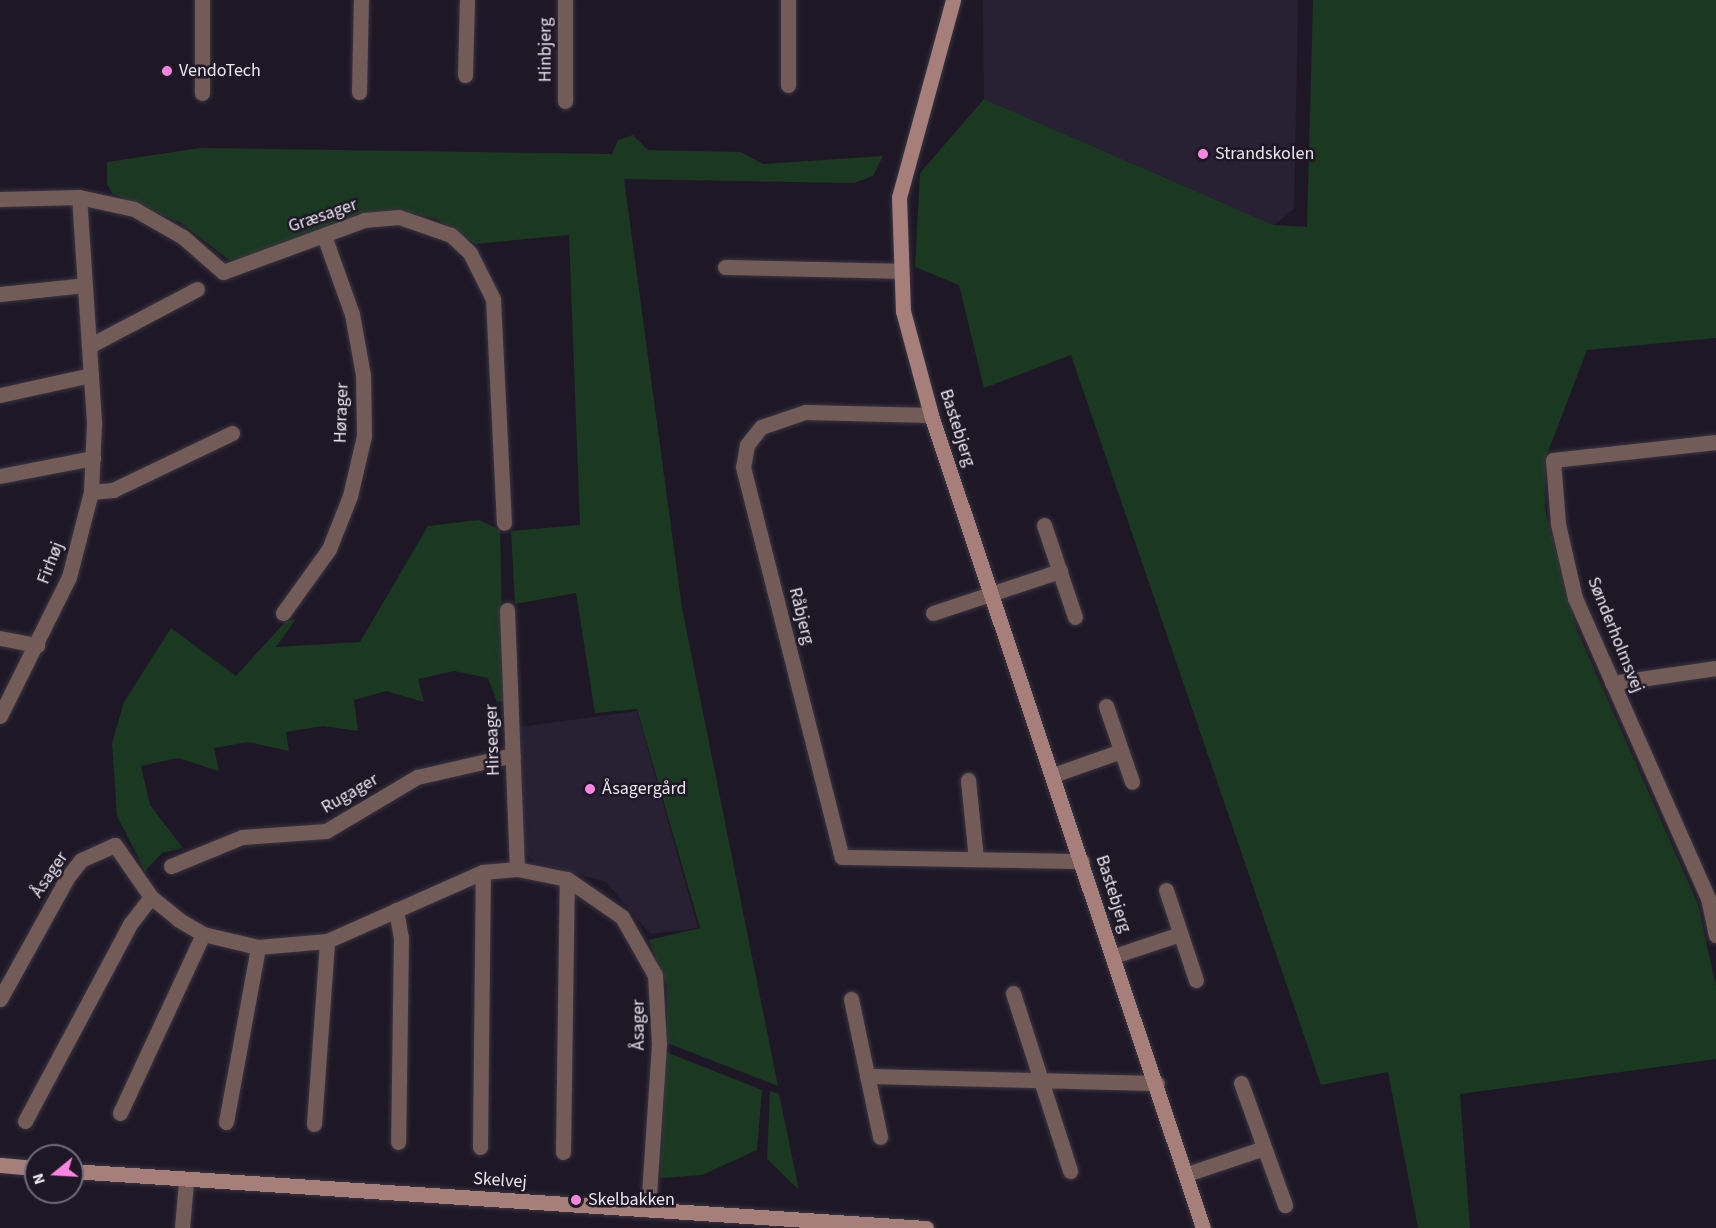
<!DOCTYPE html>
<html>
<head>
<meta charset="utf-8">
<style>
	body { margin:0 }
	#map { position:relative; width:1716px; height:1228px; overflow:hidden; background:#1e1826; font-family:"Source Sans 3",sans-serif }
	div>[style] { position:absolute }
	.built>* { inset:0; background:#282033 }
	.green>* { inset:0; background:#1b3821 }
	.roads { filter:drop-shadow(0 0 2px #3a3542) drop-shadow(0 0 2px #3a3542) }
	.street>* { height:15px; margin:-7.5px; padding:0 7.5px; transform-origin:7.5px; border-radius:7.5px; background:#735b58 }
	.secondary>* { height:15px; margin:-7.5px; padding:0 7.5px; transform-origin:7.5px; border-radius:7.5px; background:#a67f7a }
	.dots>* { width:16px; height:16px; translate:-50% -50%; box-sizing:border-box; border:3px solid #1e1826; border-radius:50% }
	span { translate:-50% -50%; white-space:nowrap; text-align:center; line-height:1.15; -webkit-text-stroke:5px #1e1826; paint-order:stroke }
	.street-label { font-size:18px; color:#e9e6f0 }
	.poi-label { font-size:18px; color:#e9e6f0 }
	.left { translate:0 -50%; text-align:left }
	.north { position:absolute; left:24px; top:1144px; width:60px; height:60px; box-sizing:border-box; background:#1e1826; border:2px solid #6f6a77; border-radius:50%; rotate:252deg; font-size:16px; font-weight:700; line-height:24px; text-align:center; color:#e9e6f0 }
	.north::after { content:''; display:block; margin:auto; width:21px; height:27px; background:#fe85e0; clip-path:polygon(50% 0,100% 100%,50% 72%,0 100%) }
</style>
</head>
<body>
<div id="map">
	<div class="built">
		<i style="clip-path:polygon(983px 0,1298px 0,1294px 209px,1274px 225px,984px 99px)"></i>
		<i style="clip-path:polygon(637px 711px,698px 928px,650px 934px,606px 882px,534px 862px,524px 852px,520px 727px)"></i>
	</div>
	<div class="green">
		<i style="clip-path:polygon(1313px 0,1716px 0,1716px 338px,1587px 350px,1546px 457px,1545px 509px,1577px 630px,1698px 904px,1716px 986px,1716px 1059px,1460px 1094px,1470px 1228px,1418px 1228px,1388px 1072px,1321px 1085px,1071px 355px,984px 388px,959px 285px,915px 267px,920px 173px,984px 99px,1274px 225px,1307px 227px)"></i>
		<i style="clip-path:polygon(633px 135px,648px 150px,741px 152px,763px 164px,883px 156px,873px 176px,854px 183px,624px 179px,682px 608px,778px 1086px,667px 1043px,667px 985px,649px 940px,700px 928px,637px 709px,595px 713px,576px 593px,515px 604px,511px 531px,580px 525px,569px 235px,475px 244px,437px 219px,401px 211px,230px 261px,183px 224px,112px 193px,107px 184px,107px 162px,200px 148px,612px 154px,618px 140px)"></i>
		<i style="clip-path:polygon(479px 520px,500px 530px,504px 701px,497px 702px,488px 678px,454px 671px,418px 679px,424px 702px,386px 691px,354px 700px,358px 731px,323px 726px,286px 732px,289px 751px,248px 742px,214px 748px,219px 771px,178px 758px,141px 766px,150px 805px,183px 848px,162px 853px,145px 871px,117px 816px,112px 743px,124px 702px,171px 628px,236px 676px,286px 621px,296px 619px,276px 647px,360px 642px,428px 526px)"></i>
		<i style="clip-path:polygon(666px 1052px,762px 1090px,757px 1150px,702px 1175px,660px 1178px)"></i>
		<i style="clip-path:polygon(770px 1091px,779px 1094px,799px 1190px,767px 1159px)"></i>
	</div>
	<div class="roads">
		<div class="street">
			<i style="left:202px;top:0;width:93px;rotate:90deg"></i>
			<i style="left:788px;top:0;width:85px;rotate:90deg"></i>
			<i style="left:465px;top:75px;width:75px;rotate:-88.5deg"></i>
			<i style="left:359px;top:92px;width:92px;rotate:-88.8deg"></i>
			<i style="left:565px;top:101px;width:101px;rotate:-90deg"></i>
			<i style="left:0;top:199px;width:79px;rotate:-1.5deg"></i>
			<i style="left:79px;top:197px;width:56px;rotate:12.3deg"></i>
			<i style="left:134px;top:209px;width:56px;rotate:29.7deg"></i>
			<i style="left:183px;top:237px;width:53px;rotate:41.2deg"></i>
			<i style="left:223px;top:272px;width:150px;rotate:-20.2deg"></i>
			<i style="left:364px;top:220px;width:35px;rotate:-5deg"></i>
			<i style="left:399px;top:217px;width:55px;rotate:19.1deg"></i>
			<i style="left:451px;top:235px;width:26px;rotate:43deg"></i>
			<i style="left:470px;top:253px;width:51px;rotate:63.4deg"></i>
			<i style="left:493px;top:299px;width:224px;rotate:87.2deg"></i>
			<i style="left:725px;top:267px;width:174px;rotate:1.3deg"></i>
			<i style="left:0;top:294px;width:85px;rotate:-6deg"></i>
			<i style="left:89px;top:346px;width:122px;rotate:-27.8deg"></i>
			<i style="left:0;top:395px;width:93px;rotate:-12.4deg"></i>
			<i style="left:931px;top:415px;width:126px;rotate:-178.6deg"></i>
			<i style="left:805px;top:412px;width:46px;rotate:161.2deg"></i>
			<i style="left:761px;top:427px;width:23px;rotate:128deg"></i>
			<i style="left:747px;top:445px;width:22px;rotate:100deg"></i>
			<i style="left:743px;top:467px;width:402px;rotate:75.8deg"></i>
			<i style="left:842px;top:857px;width:240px;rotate:1deg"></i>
			<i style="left:1716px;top:442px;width:164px;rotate:173.7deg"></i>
			<i style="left:1553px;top:460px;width:64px;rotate:85.5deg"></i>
			<i style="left:1558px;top:524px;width:76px;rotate:77.1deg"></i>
			<i style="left:1575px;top:598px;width:328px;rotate:66.1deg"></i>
			<i style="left:1708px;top:898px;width:38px;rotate:78deg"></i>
			<i style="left:0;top:476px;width:95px;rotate:-11deg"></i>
			<i style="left:91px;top:492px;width:22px;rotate:-5deg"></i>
			<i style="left:113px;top:490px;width:132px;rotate:-25.6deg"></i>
			<i style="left:1044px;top:525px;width:97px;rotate:71.4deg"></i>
			<i style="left:507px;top:610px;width:259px;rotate:87.8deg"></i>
			<i style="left:283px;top:613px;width:79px;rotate:-54.3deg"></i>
			<i style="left:329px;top:549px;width:57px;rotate:-68.4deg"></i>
			<i style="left:350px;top:496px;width:62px;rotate:-76.9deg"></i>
			<i style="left:364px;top:436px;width:61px;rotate:-90.9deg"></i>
			<i style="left:363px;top:375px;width:62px;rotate:-100.2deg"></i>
			<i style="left:352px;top:314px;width:83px;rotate:-109.7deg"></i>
			<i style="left:933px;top:613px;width:134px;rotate:-18.3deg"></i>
			<i style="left:0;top:638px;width:38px;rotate:11deg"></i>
			<i style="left:1612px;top:683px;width:105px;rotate:-8.2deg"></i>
			<i style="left:1106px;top:706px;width:80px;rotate:71.1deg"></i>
			<i style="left:0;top:716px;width:155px;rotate:-63.6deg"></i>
			<i style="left:69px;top:577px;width:88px;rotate:-75.5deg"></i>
			<i style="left:91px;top:492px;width:70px;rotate:-87.5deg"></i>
			<i style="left:94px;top:422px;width:225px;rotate:-93.8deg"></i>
			<i style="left:1053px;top:775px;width:72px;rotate:-19.4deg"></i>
			<i style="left:968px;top:780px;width:79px;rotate:84.2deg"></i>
			<i style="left:171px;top:866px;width:77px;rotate:-22.2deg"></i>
			<i style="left:242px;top:837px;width:84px;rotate:-4.1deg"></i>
			<i style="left:326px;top:831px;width:106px;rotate:-30.7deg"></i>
			<i style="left:417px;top:777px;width:98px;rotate:-12.9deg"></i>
			<i style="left:1166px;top:890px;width:95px;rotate:71.6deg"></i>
			<i style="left:396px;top:910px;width:27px;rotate:80deg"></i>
			<i style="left:401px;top:937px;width:205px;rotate:90.8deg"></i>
			<i style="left:1114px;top:956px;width:70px;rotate:-18.4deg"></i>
			<i style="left:1013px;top:993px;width:187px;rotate:72.2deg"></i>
			<i style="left:0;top:999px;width:138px;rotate:-61deg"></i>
			<i style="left:67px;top:878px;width:23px;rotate:-52deg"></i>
			<i style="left:81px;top:860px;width:37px;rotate:-24deg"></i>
			<i style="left:115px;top:845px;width:63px;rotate:55.3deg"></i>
			<i style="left:151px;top:897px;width:36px;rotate:39deg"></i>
			<i style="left:179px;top:920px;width:28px;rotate:30deg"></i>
			<i style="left:203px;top:934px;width:57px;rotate:13.3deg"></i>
			<i style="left:258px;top:947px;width:69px;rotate:-5deg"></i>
			<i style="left:327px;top:941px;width:171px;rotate:-23.9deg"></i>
			<i style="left:483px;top:872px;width:34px;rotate:-5deg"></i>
			<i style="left:517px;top:869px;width:51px;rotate:11.3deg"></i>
			<i style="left:567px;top:879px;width:67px;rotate:34.6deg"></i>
			<i style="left:622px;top:917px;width:67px;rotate:60.4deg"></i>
			<i style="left:655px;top:975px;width:69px;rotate:86.7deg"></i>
			<i style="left:659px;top:1044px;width:166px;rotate:93.8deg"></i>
			<i style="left:851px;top:999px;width:141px;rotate:78.1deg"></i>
			<i style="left:867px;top:1076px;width:290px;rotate:1.4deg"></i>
			<i style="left:1241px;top:1083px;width:130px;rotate:70.2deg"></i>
			<i style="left:120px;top:1113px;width:197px;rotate:-65.1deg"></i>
			<i style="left:25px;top:1121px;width:223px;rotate:-61.9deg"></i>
			<i style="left:130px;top:924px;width:34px;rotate:-52deg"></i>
			<i style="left:226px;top:1122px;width:178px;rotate:-79.6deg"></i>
			<i style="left:314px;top:1124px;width:183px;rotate:-85.9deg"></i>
			<i style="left:480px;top:1147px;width:275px;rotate:-89.4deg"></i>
			<i style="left:563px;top:1152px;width:273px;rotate:-89.2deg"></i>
			<i style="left:1187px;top:1174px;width:81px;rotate:-18.7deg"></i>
			<i style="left:182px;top:1228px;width:47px;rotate:-85.1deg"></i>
		</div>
		<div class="secondary">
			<i style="left:953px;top:0;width:204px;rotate:105.3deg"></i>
			<i style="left:899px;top:197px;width:114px;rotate:88deg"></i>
			<i style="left:903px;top:311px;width:108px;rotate:74.9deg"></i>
			<i style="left:931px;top:415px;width:857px;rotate:71.5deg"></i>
			<i style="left:0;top:1165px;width:36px;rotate:5deg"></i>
			<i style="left:72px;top:1171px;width:856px;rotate:3.82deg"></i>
		</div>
	</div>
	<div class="dots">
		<i style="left:167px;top:71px;background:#fe85e0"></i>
		<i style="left:1203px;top:154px;background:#fe85e0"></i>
		<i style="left:590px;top:789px;background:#fe85e0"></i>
		<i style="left:576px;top:1200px;background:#fe85e0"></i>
	</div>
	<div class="street-label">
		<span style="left:546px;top:50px;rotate:-90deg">Hinbjerg</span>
		<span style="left:323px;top:216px;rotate:-19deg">Græsager</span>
		<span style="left:342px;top:413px;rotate:-88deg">Hørager</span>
		<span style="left:957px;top:428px;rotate:72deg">Bastebjerg</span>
		<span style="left:51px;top:563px;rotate:-69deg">Firhøj</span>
		<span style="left:801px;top:616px;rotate:76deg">Råbjerg</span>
		<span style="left:1615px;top:635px;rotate:68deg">Sønderholmsvej</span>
		<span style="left:493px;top:740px;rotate:-92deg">Hirseager</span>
		<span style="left:350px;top:794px;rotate:-30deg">Rugager</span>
		<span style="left:50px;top:875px;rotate:-56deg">Åsager</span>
		<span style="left:1113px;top:894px;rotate:72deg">Bastebjerg</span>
		<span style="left:639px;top:1025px;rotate:-90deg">Åsager</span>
		<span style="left:500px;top:1181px;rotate:4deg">Skelvej</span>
	</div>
	<div class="poi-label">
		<span class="left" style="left:179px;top:71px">VendoTech</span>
		<span class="left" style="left:1215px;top:154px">Strandskolen</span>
		<span class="left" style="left:602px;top:789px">Åsagergård</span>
		<span class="left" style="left:588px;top:1200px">Skelbakken</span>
	</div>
	<div class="north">N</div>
</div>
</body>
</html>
